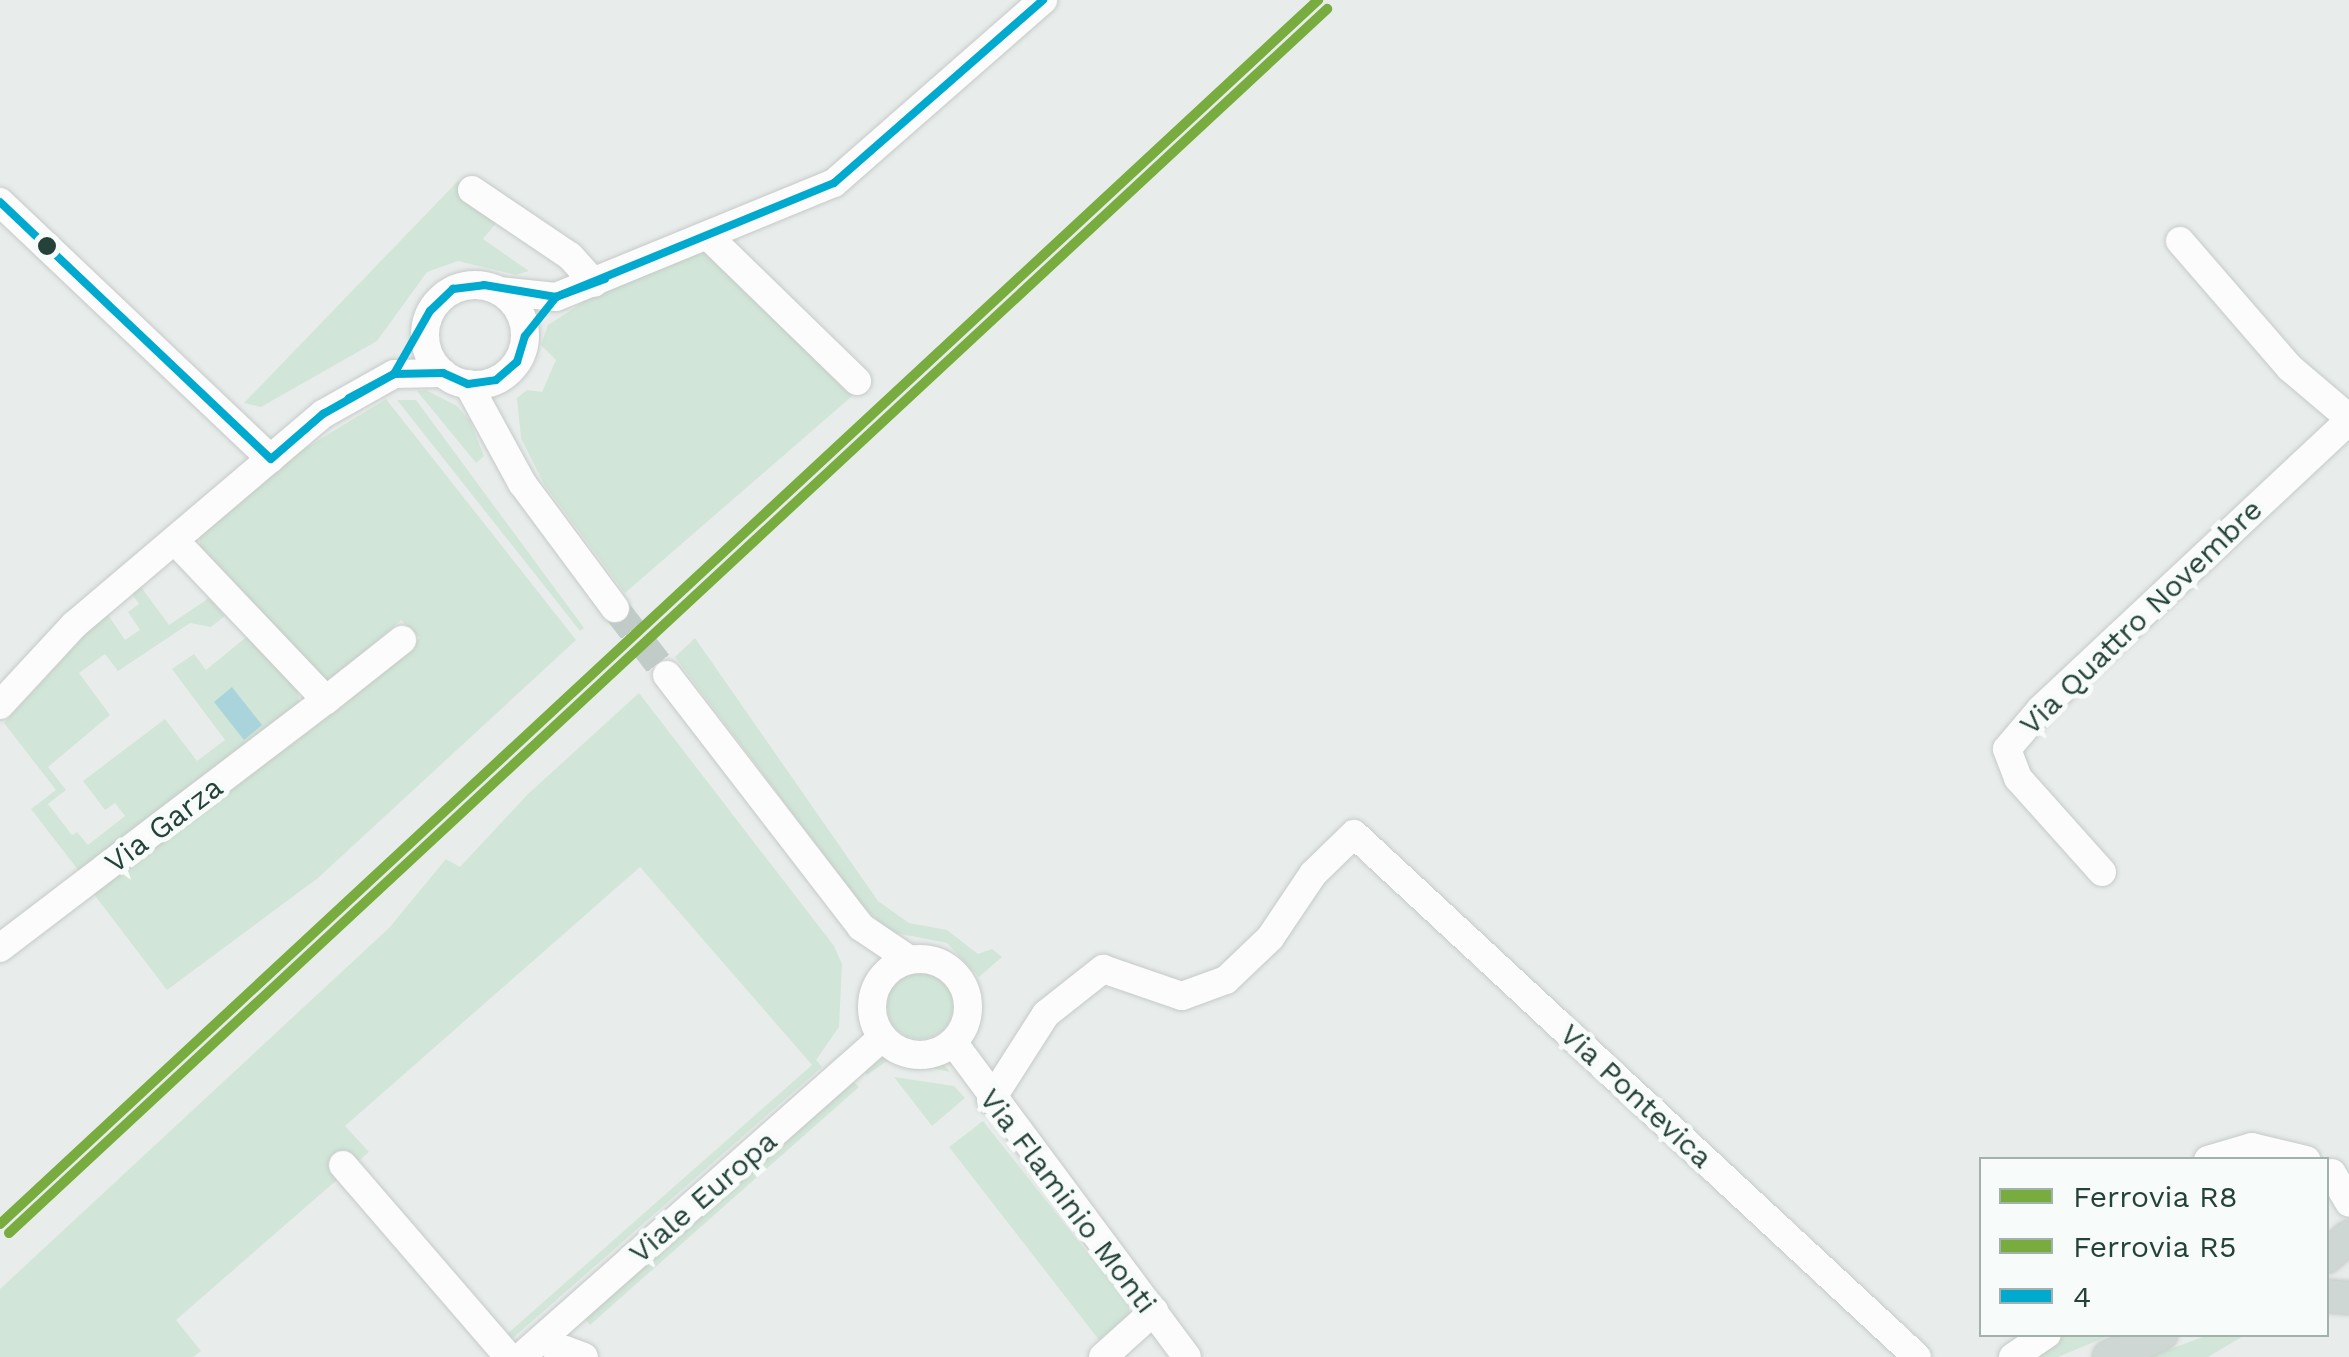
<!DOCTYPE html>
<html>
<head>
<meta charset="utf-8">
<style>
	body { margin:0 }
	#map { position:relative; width:2349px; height:1357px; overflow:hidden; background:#e8edeb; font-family:"Work Sans",sans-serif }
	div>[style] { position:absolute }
	.green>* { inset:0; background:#d1e6d8 }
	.round { border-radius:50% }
	.water>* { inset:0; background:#a9d4db }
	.minor-tunnel>* { height:28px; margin-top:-14px; transform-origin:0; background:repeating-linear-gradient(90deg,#c1cbc8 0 28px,transparent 0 42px) }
	.roads { filter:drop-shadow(0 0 2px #c5cac8) drop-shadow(0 0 2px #c5cac8) }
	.minor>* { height:28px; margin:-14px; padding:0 14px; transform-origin:14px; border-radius:14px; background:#fcfcfc }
	.minor>.ring { margin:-14px; padding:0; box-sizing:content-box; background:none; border:28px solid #fcfcfc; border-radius:50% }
	.major>* { height:32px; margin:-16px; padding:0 16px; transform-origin:16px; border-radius:16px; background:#cfd7d5 }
	.bus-1>* { height:8px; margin:-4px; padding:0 4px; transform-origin:4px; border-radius:4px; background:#00a9ce }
	.rail-1>* { height:10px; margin:-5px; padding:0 5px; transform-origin:5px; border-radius:5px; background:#78ac3e }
	.rail-2>* { height:10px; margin:-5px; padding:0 5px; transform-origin:5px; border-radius:5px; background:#78ac3e }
	.dots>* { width:28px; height:28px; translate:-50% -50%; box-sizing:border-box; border:5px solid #f7fbf9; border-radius:50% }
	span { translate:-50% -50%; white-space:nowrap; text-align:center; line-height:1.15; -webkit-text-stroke:10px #f7fbf9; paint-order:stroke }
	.street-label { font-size:30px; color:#24423a }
	.legend { position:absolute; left:1979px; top:1157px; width:350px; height:180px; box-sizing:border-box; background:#f7fbf9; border:2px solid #a3b1ad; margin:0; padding:12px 18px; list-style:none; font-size:30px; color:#24423a }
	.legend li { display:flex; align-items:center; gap:20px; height:50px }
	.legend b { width:50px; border:2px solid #a3b1ad }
</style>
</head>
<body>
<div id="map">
	<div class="green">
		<i style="clip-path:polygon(458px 181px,498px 221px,483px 239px,529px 271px,516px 275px,458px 261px,427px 272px,377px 341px,261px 407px,244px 403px)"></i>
		<i style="clip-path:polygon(710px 248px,858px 391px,625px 593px,544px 484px,521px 438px,517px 398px,527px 390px,542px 392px,556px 360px,541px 345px,548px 325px,585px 301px)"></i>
		<i style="clip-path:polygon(426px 390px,457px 406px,470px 421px,484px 456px,476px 463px,417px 391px)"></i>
		<i style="clip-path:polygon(386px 399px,576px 640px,318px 878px,167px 990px,93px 893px,340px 708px,420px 638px,401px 620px,325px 686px,200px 550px,200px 533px,265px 473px)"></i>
		<i style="clip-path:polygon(397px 400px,416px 400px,584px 628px,580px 631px)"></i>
		<i style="clip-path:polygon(141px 587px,169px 625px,209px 598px,225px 616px,211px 627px,190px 623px,118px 671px,105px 654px,79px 673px,110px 715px,48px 767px,66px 790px,48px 804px,72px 835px,77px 832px,88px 845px,125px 816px,115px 803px,105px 810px,83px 781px,165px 719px,197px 761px,225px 740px,172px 669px,194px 654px,206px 670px,250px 634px,298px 692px,300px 710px,85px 879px,31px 809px,56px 790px,4px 723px,106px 612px,125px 640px,140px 630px,128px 612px,139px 604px,132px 594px)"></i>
		<i style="clip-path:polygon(695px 638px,878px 901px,909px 923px,947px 930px,978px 954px,992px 949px,1002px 957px,979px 977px,947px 943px,891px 932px,863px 907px,675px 657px)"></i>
		<i style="clip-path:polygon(639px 693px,834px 946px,842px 964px,839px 1027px,816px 1060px,822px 1067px,513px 1338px,506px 1335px,812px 1065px,640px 867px,345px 1126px,369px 1152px,176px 1320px,201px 1351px,193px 1357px,0 1357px,0 1289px,389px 928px,446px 859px,460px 867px,528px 794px)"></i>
		<i class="round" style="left:887px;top:973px;width:66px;height:66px"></i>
		<i style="clip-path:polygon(876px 1054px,942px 1062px,950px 1072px,890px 1059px,867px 1075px,859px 1065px)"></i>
		<i style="clip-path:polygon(894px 1077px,954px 1086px,965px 1098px,932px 1126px)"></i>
		<i style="clip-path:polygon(854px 1082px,859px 1087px,590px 1325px,585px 1319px)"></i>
		<i style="clip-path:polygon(983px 1121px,1129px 1305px,1129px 1314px,1099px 1340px,949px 1147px)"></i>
		<i style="clip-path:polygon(2060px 1335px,2111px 1335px,2058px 1357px,2026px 1357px)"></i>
		<i style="clip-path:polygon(2208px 1335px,2245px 1335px,2208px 1357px,2149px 1357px)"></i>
	</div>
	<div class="water">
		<i style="clip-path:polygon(232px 687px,262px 725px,244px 740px,214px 702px)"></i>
	</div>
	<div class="minor-tunnel">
		<i style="left:615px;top:608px;width:85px;rotate:52.2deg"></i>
	</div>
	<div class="roads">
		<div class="minor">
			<i style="left:472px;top:190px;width:118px;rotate:34deg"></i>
			<i style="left:570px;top:256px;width:36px;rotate:48deg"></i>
			<i style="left:0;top:202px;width:373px;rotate:43.5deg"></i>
			<i style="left:708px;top:236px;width:208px;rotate:44.2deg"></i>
			<i style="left:2180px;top:241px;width:168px;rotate:49.1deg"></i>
			<i style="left:2290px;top:368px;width:77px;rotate:40.3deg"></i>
			<i class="ring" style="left:425px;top:285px;width:72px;height:72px"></i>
			<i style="left:499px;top:291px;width:57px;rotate:6deg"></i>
			<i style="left:556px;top:297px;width:300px;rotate:-22.3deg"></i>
			<i style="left:834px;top:183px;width:278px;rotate:-41.2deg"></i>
			<i style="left:468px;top:384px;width:113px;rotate:61.4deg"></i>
			<i style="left:522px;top:483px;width:156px;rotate:53.4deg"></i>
			<i style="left:667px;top:675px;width:318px;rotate:52.4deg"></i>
			<i style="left:861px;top:927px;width:59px;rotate:34deg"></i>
			<i style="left:326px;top:700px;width:97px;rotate:-38.3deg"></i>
			<i style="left:0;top:705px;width:109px;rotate:-47.2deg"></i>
			<i style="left:74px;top:625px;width:326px;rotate:-40.3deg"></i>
			<i style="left:323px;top:414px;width:81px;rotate:-29.4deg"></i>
			<i style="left:394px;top:374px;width:49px;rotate:-1.2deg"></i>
			<i style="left:2102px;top:872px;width:126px;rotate:-131.8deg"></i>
			<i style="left:2018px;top:778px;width:31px;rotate:-111deg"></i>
			<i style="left:2007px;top:749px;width:52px;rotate:-49.6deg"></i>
			<i style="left:2041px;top:709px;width:422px;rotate:-43.1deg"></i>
			<i style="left:0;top:948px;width:410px;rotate:-37.3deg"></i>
			<i style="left:326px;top:700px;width:218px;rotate:-133.5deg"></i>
			<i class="ring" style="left:872px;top:959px;width:68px;height:68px"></i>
			<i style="left:953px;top:1042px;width:392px;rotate:53.4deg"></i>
			<i style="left:991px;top:1100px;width:102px;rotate:-57.4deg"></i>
			<i style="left:1046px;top:1014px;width:73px;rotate:-38.3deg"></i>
			<i style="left:1103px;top:969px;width:83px;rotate:18.9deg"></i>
			<i style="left:1182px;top:996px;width:47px;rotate:-20deg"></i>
			<i style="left:1226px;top:980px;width:61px;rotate:-43.7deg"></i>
			<i style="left:1270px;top:938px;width:77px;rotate:-56.1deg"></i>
			<i style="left:1313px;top:874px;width:57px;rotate:-44.3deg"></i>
			<i style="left:1354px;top:834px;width:768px;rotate:42.89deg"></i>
			<i style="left:2208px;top:1160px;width:46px;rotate:-16.5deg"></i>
			<i style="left:2252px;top:1147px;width:56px;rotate:13.5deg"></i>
			<i style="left:343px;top:1165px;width:254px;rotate:49.2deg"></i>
			<i style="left:2332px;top:1173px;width:34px;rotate:60deg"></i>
			<i style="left:521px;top:1357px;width:483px;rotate:-41.5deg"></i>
			<i style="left:558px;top:1357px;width:10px;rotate:-45deg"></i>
			<i style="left:565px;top:1350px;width:20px;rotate:20deg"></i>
			<i style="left:1103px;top:1357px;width:69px;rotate:-42deg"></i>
			<i style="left:2013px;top:1357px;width:41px;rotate:-34.1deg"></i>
		</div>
		<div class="major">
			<i style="left:2326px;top:1257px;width:30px;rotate:-41deg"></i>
			<i style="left:2326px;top:1296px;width:23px;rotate:5deg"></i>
			<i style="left:2109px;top:1357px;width:57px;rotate:-23.9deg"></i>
		</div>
	</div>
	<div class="bus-1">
		<i style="left:0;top:202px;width:373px;rotate:43.5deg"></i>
		<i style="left:349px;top:398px;width:51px;rotate:-28.1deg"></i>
		<i style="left:394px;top:374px;width:73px;rotate:-60.3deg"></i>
		<i style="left:430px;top:311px;width:32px;rotate:-44deg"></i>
		<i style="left:453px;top:289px;width:31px;rotate:-7deg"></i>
		<i style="left:484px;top:285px;width:73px;rotate:9.5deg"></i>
		<i style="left:556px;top:297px;width:52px;rotate:-20.2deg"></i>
		<i style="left:271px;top:459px;width:69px;rotate:-40.9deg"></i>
		<i style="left:323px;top:414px;width:81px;rotate:-29.4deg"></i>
		<i style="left:394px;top:374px;width:49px;rotate:-1.2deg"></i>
		<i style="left:443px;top:373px;width:27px;rotate:24deg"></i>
		<i style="left:468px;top:384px;width:28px;rotate:-8deg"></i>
		<i style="left:496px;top:380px;width:28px;rotate:-41deg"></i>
		<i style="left:517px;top:362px;width:27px;rotate:-73deg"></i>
		<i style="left:525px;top:336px;width:50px;rotate:-51.5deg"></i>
		<i style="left:556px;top:297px;width:300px;rotate:-22.3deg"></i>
		<i style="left:834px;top:183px;width:278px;rotate:-41.2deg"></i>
	</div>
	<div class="rail-1">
		<i style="left:0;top:1224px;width:1799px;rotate:-42.88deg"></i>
	</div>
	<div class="rail-2">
		<i style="left:9px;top:1233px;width:1799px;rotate:-42.88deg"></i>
	</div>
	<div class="dots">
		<i style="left:47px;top:246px;background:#24423a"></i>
	</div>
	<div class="street-label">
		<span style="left:2141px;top:617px;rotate:-44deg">Via Quattro Novembre</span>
		<span style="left:164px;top:825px;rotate:-37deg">Via Garza</span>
		<span style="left:1636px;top:1096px;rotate:43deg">Via Pontevica</span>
		<span style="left:703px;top:1197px;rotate:-41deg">Viale Europa</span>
		<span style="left:1068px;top:1201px;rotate:53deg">Via Flaminio Monti</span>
	</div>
	<ul class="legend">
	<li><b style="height:12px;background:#78ac3e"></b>Ferrovia R8</li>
	<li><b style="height:12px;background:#78ac3e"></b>Ferrovia R5</li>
	<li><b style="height:12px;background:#00a9ce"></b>4</li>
	</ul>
</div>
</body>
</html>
